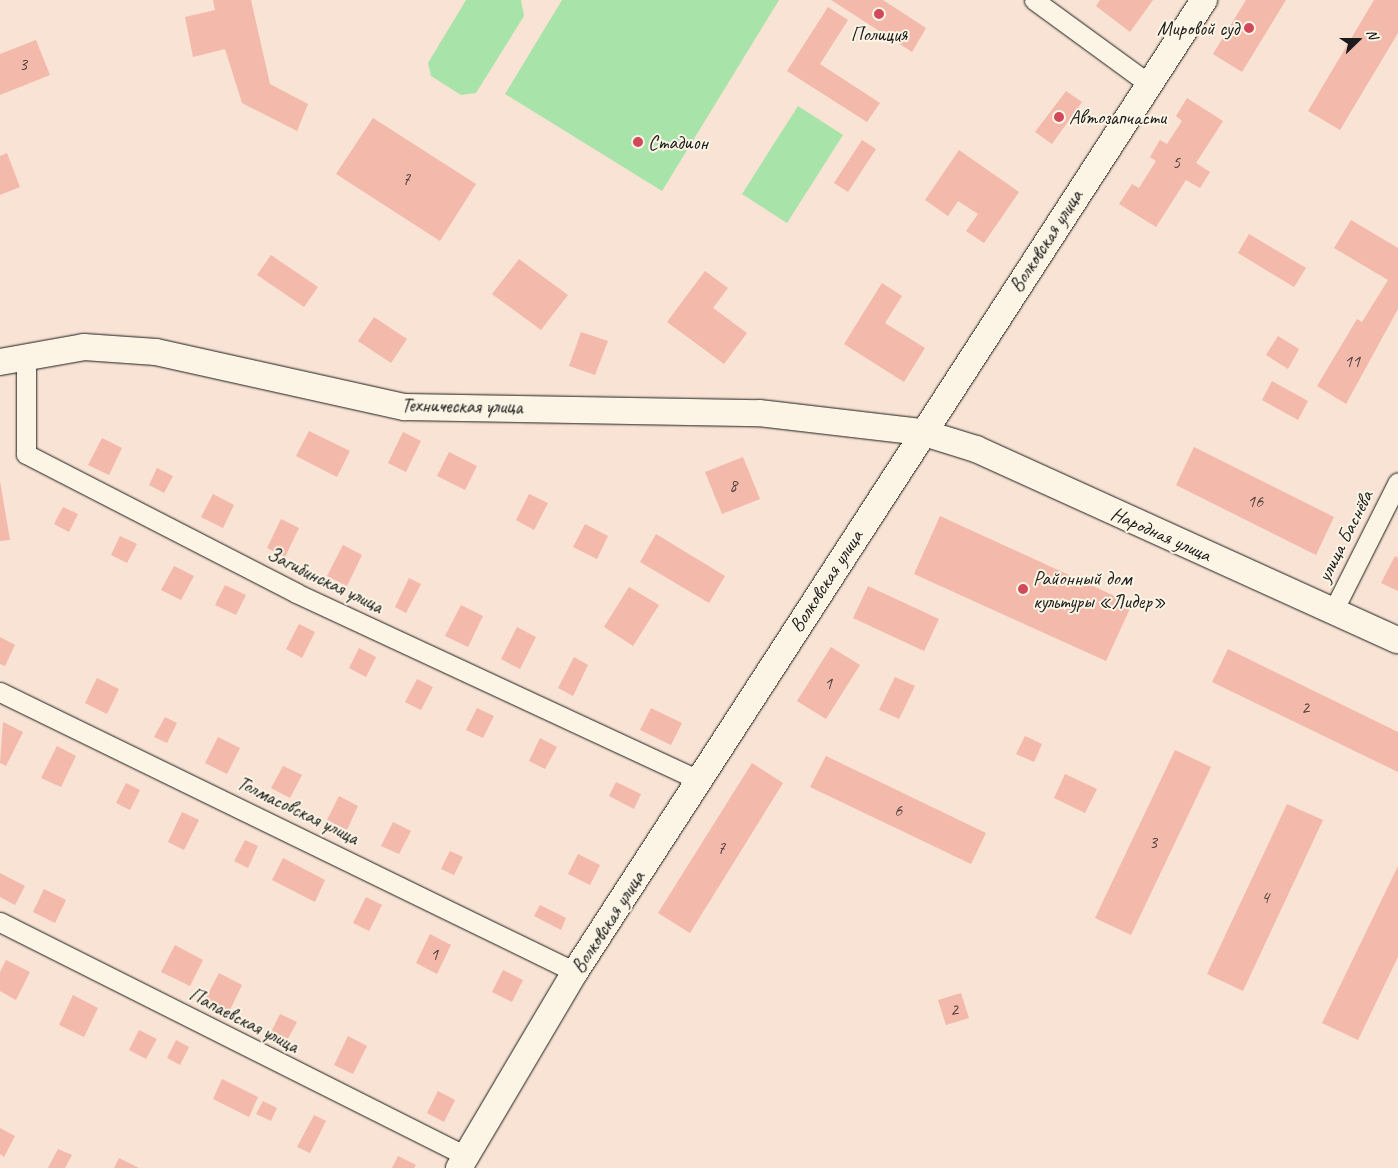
<!DOCTYPE html>
<html>
<head>
<meta charset="utf-8">
<style>
	body { margin:0 }
	#map { position:relative; width:1398px; height:1168px; overflow:hidden; background:#f9e3d4; font-family:Caveat,sans-serif }
	div>[style] { position:absolute }
	.green>* { inset:0; background:#a8e4aa }
	.building>* { inset:0; background:#f3b9ab }
	.roads { filter:drop-shadow(0 0 1px #1c1c1c) drop-shadow(0 0 1px #1c1c1c) }
	.street>* { height:19px; margin:-9.5px; padding:0 9.5px; transform-origin:9.5px; border-radius:9.5px; background:#fcf5e5 }
	.secondary>* { height:26px; margin:-13px; padding:0 13px; transform-origin:13px; border-radius:13px; background:#fcf5e5 }
	.dots>* { width:14px; height:14px; translate:-50% -50%; box-sizing:border-box; border:2px solid #fcf5e5; border-radius:50% }
	span { translate:-50% -50%; white-space:nowrap; text-align:center; line-height:1.15; -webkit-text-stroke:4px #fcf5e5; paint-order:stroke }
	.number-label { font-size:18px; color:#524340 }
	.number-label span { -webkit-text-stroke-width:0 }
	.poi-label { font-size:20px; color:#1c1c1c }
	.right { translate:-100% -50%; text-align:right }
	.left { translate:0 -50%; text-align:left }
	.street-label { font-size:20px; color:#1c1c1c }
	.north { position:absolute; left:1333px; top:15px; width:50px; height:50px; -webkit-text-stroke:4px #fcf5e5; paint-order:stroke; rotate:68deg; font-size:14px; font-weight:700; line-height:20px; text-align:center; color:#1c1c1c }
	.north::after { content:''; display:block; margin:auto; width:18px; height:22px; background:#1c1c1c; clip-path:polygon(50% 0,100% 100%,50% 72%,0 100%) }
</style>
</head>
<body>
<div id="map">
	<div class="green">
		<i style="clip-path:polygon(466px 0,521px 0,524px 16px,476px 93px,461px 95px,431px 76px,428px 63px)"></i>
		<i style="clip-path:polygon(562px 0,779px 0,662px 191px,505px 94px)"></i>
		<i style="clip-path:polygon(798px 106px,843px 135px,787px 223px,742px 194px)"></i>
	</div>
	<div class="building">
		<i style="clip-path:polygon(213px 0,251px 0,270px 84px,308px 104px,297px 131px,242px 103px,225px 49px,193px 57px,185px 17px,215px 10px)"></i>
		<i style="clip-path:polygon(831px 0,883px 0,926px 28px,912px 52px)"></i>
		<i style="clip-path:polygon(1100px 0,1153px 0,1130px 32px,1096px 6px)"></i>
		<i style="clip-path:polygon(1246px 0,1286px 0,1242px 72px,1213px 54px)"></i>
		<i style="clip-path:polygon(1374px 0,1398px 0,1398px 33px,1340px 130px,1308px 111px)"></i>
		<i style="clip-path:polygon(828px 7px,848px 20px,820px 64px,880px 103px,867px 122px,787px 71px)"></i>
		<i style="clip-path:polygon(36px 40px,50px 75px,0 95px,0 54px)"></i>
		<i style="clip-path:polygon(1066px 91px,1082px 102px,1052px 144px,1035px 132px)"></i>
		<i style="clip-path:polygon(1187px 98px,1223px 121px,1196px 163px,1210px 172px,1200px 188px,1186px 180px,1156px 227px,1119px 204px,1132px 184px,1139px 188px,1156px 161px,1150px 157px,1160px 140px,1167px 144px,1182px 121px,1176px 116px)"></i>
		<i style="clip-path:polygon(373px 118px,476px 184px,440px 241px,336px 174px)"></i>
		<i style="clip-path:polygon(862px 140px,876px 149px,848px 192px,834px 183px)"></i>
		<i style="clip-path:polygon(959px 150px,1019px 192px,984px 243px,966px 231px,978px 214px,958px 201px,948px 216px,925px 200px)"></i>
		<i style="clip-path:polygon(7px 153px,20px 187px,0 195px,0 156px)"></i>
		<i style="clip-path:polygon(1351px 220px,1398px 248px,1398px 309px,1346px 404px,1317px 386px,1357px 319px,1362px 322px,1388px 280px,1334px 248px)"></i>
		<i style="clip-path:polygon(1249px 234px,1306px 268px,1294px 287px,1238px 253px)"></i>
		<i style="clip-path:polygon(271px 255px,318px 287px,304px 307px,257px 275px)"></i>
		<i style="clip-path:polygon(519px 259px,568px 295px,541px 330px,492px 294px)"></i>
		<i style="clip-path:polygon(705px 271px,728px 288px,713px 308px,747px 333px,724px 364px,667px 322px)"></i>
		<i style="clip-path:polygon(882px 283px,902px 296px,885px 323px,925px 348px,904px 382px,844px 344px)"></i>
		<i style="clip-path:polygon(374px 317px,407px 339px,391px 363px,358px 341px)"></i>
		<i style="clip-path:polygon(581px 332px,608px 341px,595px 375px,569px 366px)"></i>
		<i style="clip-path:polygon(1278px 336px,1299px 349px,1288px 369px,1266px 355px)"></i>
		<i style="clip-path:polygon(1272px 381px,1308px 401px,1298px 420px,1262px 400px)"></i>
		<i style="clip-path:polygon(309px 431px,350px 451px,337px 477px,296px 456px)"></i>
		<i style="clip-path:polygon(403px 432px,421px 441px,406px 472px,388px 463px)"></i>
		<i style="clip-path:polygon(102px 438px,122px 448px,109px 475px,88px 465px)"></i>
		<i style="clip-path:polygon(1194px 447px,1334px 517px,1316px 555px,1176px 485px)"></i>
		<i style="clip-path:polygon(449px 452px,477px 466px,465px 490px,437px 476px)"></i>
		<i style="clip-path:polygon(743px 457px,760px 499px,722px 514px,705px 472px)"></i>
		<i style="clip-path:polygon(157px 468px,173px 476px,164px 493px,149px 485px)"></i>
		<i style="clip-path:polygon(0 481px,10px 540px,0 541px)"></i>
		<i style="clip-path:polygon(213px 494px,234px 505px,223px 528px,201px 517px)"></i>
		<i style="clip-path:polygon(529px 494px,548px 503px,534px 530px,516px 520px)"></i>
		<i style="clip-path:polygon(63px 507px,78px 514px,69px 532px,54px 524px)"></i>
		<i style="clip-path:polygon(940px 516px,1132px 604px,1106px 661px,914px 574px)"></i>
		<i style="clip-path:polygon(281px 519px,299px 528px,285px 557px,267px 548px)"></i>
		<i style="clip-path:polygon(585px 524px,608px 536px,597px 559px,573px 547px)"></i>
		<i style="clip-path:polygon(656px 534px,725px 576px,709px 603px,640px 562px)"></i>
		<i style="clip-path:polygon(120px 536px,137px 544px,127px 563px,111px 555px)"></i>
		<i style="clip-path:polygon(343px 545px,362px 555px,347px 586px,327px 576px)"></i>
		<i style="clip-path:polygon(1395px 556px,1398px 558px,1398px 591px,1381px 583px)"></i>
		<i style="clip-path:polygon(174px 566px,194px 576px,181px 600px,161px 590px)"></i>
		<i style="clip-path:polygon(409px 578px,421px 584px,406px 613px,395px 607px)"></i>
		<i style="clip-path:polygon(225px 585px,246px 595px,236px 615px,215px 605px)"></i>
		<i style="clip-path:polygon(868px 586px,939px 619px,924px 651px,853px 618px)"></i>
		<i style="clip-path:polygon(629px 587px,659px 605px,633px 646px,604px 627px)"></i>
		<i style="clip-path:polygon(461px 605px,483px 616px,468px 647px,445px 636px)"></i>
		<i style="clip-path:polygon(299px 624px,315px 632px,302px 658px,286px 649px)"></i>
		<i style="clip-path:polygon(517px 627px,536px 637px,520px 669px,501px 659px)"></i>
		<i style="clip-path:polygon(0 637px,15px 645px,5px 666px,0 664px)"></i>
		<i style="clip-path:polygon(831px 647px,860px 665px,826px 719px,797px 701px)"></i>
		<i style="clip-path:polygon(359px 648px,376px 657px,366px 677px,349px 668px)"></i>
		<i style="clip-path:polygon(1228px 649px,1398px 732px,1398px 772px,1212px 682px)"></i>
		<i style="clip-path:polygon(574px 657px,588px 665px,573px 696px,558px 688px)"></i>
		<i style="clip-path:polygon(895px 677px,915px 686px,899px 719px,879px 710px)"></i>
		<i style="clip-path:polygon(97px 678px,119px 689px,107px 714px,85px 703px)"></i>
		<i style="clip-path:polygon(417px 679px,433px 687px,421px 710px,405px 702px)"></i>
		<i style="clip-path:polygon(477px 708px,494px 716px,483px 738px,466px 730px)"></i>
		<i style="clip-path:polygon(651px 708px,682px 723px,671px 745px,640px 730px)"></i>
		<i style="clip-path:polygon(165px 717px,177px 723px,167px 743px,154px 737px)"></i>
		<i style="clip-path:polygon(3px 722px,23px 732px,6px 766px,0 763px)"></i>
		<i style="clip-path:polygon(1025px 736px,1042px 744px,1034px 762px,1016px 754px)"></i>
		<i style="clip-path:polygon(218px 737px,240px 748px,227px 774px,205px 763px)"></i>
		<i style="clip-path:polygon(540px 738px,557px 747px,545px 769px,529px 761px)"></i>
		<i style="clip-path:polygon(57px 746px,76px 756px,61px 787px,41px 778px)"></i>
		<i style="clip-path:polygon(1175px 750px,1211px 767px,1131px 935px,1095px 918px)"></i>
		<i style="clip-path:polygon(826px 756px,986px 833px,971px 864px,810px 787px)"></i>
		<i style="clip-path:polygon(752px 763px,783px 783px,690px 933px,658px 913px)"></i>
		<i style="clip-path:polygon(283px 766px,302px 775px,290px 798px,271px 788px)"></i>
		<i style="clip-path:polygon(1065px 774px,1097px 789px,1085px 813px,1054px 798px)"></i>
		<i style="clip-path:polygon(616px 782px,641px 794px,634px 809px,609px 796px)"></i>
		<i style="clip-path:polygon(126px 783px,140px 790px,130px 810px,116px 803px)"></i>
		<i style="clip-path:polygon(339px 796px,358px 806px,347px 830px,327px 820px)"></i>
		<i style="clip-path:polygon(1287px 804px,1323px 820px,1243px 991px,1207px 974px)"></i>
		<i style="clip-path:polygon(182px 812px,199px 820px,184px 850px,168px 842px)"></i>
		<i style="clip-path:polygon(393px 822px,411px 831px,399px 854px,381px 846px)"></i>
		<i style="clip-path:polygon(245px 840px,258px 846px,248px 868px,234px 861px)"></i>
		<i style="clip-path:polygon(450px 851px,463px 857px,454px 875px,441px 869px)"></i>
		<i style="clip-path:polygon(578px 854px,600px 865px,590px 885px,568px 874px)"></i>
		<i style="clip-path:polygon(283px 858px,325px 880px,315px 902px,272px 880px)"></i>
		<i style="clip-path:polygon(1398px 866px,1398px 957px,1358px 1040px,1322px 1023px)"></i>
		<i style="clip-path:polygon(0 873px,25px 886px,15px 905px,0 897px)"></i>
		<i style="clip-path:polygon(44px 889px,66px 900px,55px 923px,33px 912px)"></i>
		<i style="clip-path:polygon(366px 897px,382px 905px,369px 931px,353px 923px)"></i>
		<i style="clip-path:polygon(540px 905px,566px 918px,561px 930px,534px 916px)"></i>
		<i style="clip-path:polygon(430px 934px,451px 945px,437px 974px,416px 963px)"></i>
		<i style="clip-path:polygon(175px 945px,203px 960px,190px 986px,161px 972px)"></i>
		<i style="clip-path:polygon(6px 960px,30px 972px,16px 1000px,0 991px,0 972px)"></i>
		<i style="clip-path:polygon(503px 970px,523px 980px,512px 1002px,492px 992px)"></i>
		<i style="clip-path:polygon(219px 973px,242px 985px,229px 1012px,205px 1000px)"></i>
		<i style="clip-path:polygon(961px 993px,969px 1018px,946px 1025px,938px 1000px)"></i>
		<i style="clip-path:polygon(73px 995px,98px 1008px,84px 1037px,59px 1025px)"></i>
		<i style="clip-path:polygon(280px 1014px,297px 1022px,285px 1044px,269px 1036px)"></i>
		<i style="clip-path:polygon(139px 1030px,157px 1039px,146px 1059px,129px 1050px)"></i>
		<i style="clip-path:polygon(348px 1036px,367px 1046px,353px 1074px,334px 1065px)"></i>
		<i style="clip-path:polygon(176px 1040px,189px 1047px,180px 1065px,167px 1058px)"></i>
		<i style="clip-path:polygon(222px 1079px,258px 1097px,249px 1117px,213px 1099px)"></i>
		<i style="clip-path:polygon(438px 1091px,455px 1100px,444px 1122px,427px 1113px)"></i>
		<i style="clip-path:polygon(263px 1101px,277px 1108px,271px 1121px,256px 1114px)"></i>
		<i style="clip-path:polygon(314px 1115px,326px 1121px,310px 1153px,297px 1147px)"></i>
		<i style="clip-path:polygon(0 1128px,15px 1136px,4px 1157px,0 1154px)"></i>
		<i style="clip-path:polygon(58px 1149px,72px 1155px,65px 1168px,48px 1168px)"></i>
		<i style="clip-path:polygon(398px 1156px,416px 1165px,414px 1168px,392px 1168px)"></i>
		<i style="clip-path:polygon(119px 1158px,139px 1168px,114px 1168px)"></i>
	</div>
	<div class="roads">
		<div class="street">
			<i style="left:1034px;top:0;width:142px;rotate:36.1deg"></i>
			<i style="left:26px;top:356px;width:98px;rotate:90deg"></i>
			<i style="left:26px;top:454px;width:304px;rotate:27.2deg"></i>
			<i style="left:296px;top:593px;width:443px;rotate:24.9deg"></i>
			<i style="left:1333px;top:611px;width:144px;rotate:-63.3deg"></i>
			<i style="left:0;top:692px;width:640px;rotate:25.96deg"></i>
			<i style="left:0;top:922px;width:524px;rotate:26.66deg"></i>
		</div>
		<div class="secondary">
			<i style="left:0;top:362px;width:85px;rotate:-10.1deg"></i>
			<i style="left:84px;top:347px;width:72px;rotate:4deg"></i>
			<i style="left:156px;top:352px;width:255px;rotate:12.5deg"></i>
			<i style="left:405px;top:407px;width:354px;rotate:1deg"></i>
			<i style="left:759px;top:413px;width:163px;rotate:6.7deg"></i>
			<i style="left:921px;top:432px;width:58px;rotate:17.2deg"></i>
			<i style="left:976px;top:449px;width:463px;rotate:24.4deg"></i>
			<i style="left:459px;top:1168px;width:228px;rotate:-59.4deg"></i>
			<i style="left:575px;top:972px;width:1158px;rotate:-57.09deg"></i>
		</div>
	</div>
	<div class="dots">
		<i style="left:879px;top:14px;background:#d1495b"></i>
		<i style="left:1249px;top:28px;background:#d1495b"></i>
		<i style="left:1059px;top:117px;background:#d1495b"></i>
		<i style="left:638px;top:142px;background:#d1495b"></i>
		<i style="left:1023px;top:589px;background:#d1495b"></i>
	</div>
	<div class="number-label">
		<span style="left:23px;top:64px">3</span>
		<span style="left:1176px;top:162px">5</span>
		<span style="left:406px;top:179px">7</span>
		<span style="left:1352px;top:361px">11</span>
		<span style="left:733px;top:485px">8</span>
		<span style="left:1255px;top:501px">16</span>
		<span style="left:828px;top:683px">1</span>
		<span style="left:1305px;top:707px">2</span>
		<span style="left:898px;top:810px">6</span>
		<span style="left:1153px;top:842px">3</span>
		<span style="left:721px;top:848px">7</span>
		<span style="left:1265px;top:897px">4</span>
		<span style="left:434px;top:954px">1</span>
		<span style="left:954px;top:1009px">2</span>
	</div>
	<div class="poi-label">
		<span class="right" style="left:1239px;top:28px">Мировой суд</span>
		<span style="left:879px;top:34px">Полиция</span>
		<span class="left" style="left:1069px;top:117px">Автозапчасти</span>
		<span class="left" style="left:648px;top:142px">Стадион</span>
		<span class="left" style="left:1033px;top:590px">Районный дом<br>культуры «Лидер»</span>
	</div>
	<div class="street-label">
		<span style="left:1046px;top:241px;rotate:-57deg">Волковская улица</span>
		<span style="left:462px;top:406px;rotate:1deg">Техническая улица</span>
		<span style="left:1161px;top:534px;rotate:24deg">Народная улица</span>
		<span style="left:1345px;top:536px;rotate:-63deg">улица Баснёва</span>
		<span style="left:325px;top:580px;rotate:26deg">Загибинская улица</span>
		<span style="left:826px;top:581px;rotate:-57deg">Волковская улица</span>
		<span style="left:298px;top:810px;rotate:26deg">Толмасовская улица</span>
		<span style="left:608px;top:922px;rotate:-57deg">Волковская улица</span>
		<span style="left:244px;top:1020px;rotate:27deg">Папаевская улица</span>
	</div>
	<div class="north">N</div>
</div>
</body>
</html>
